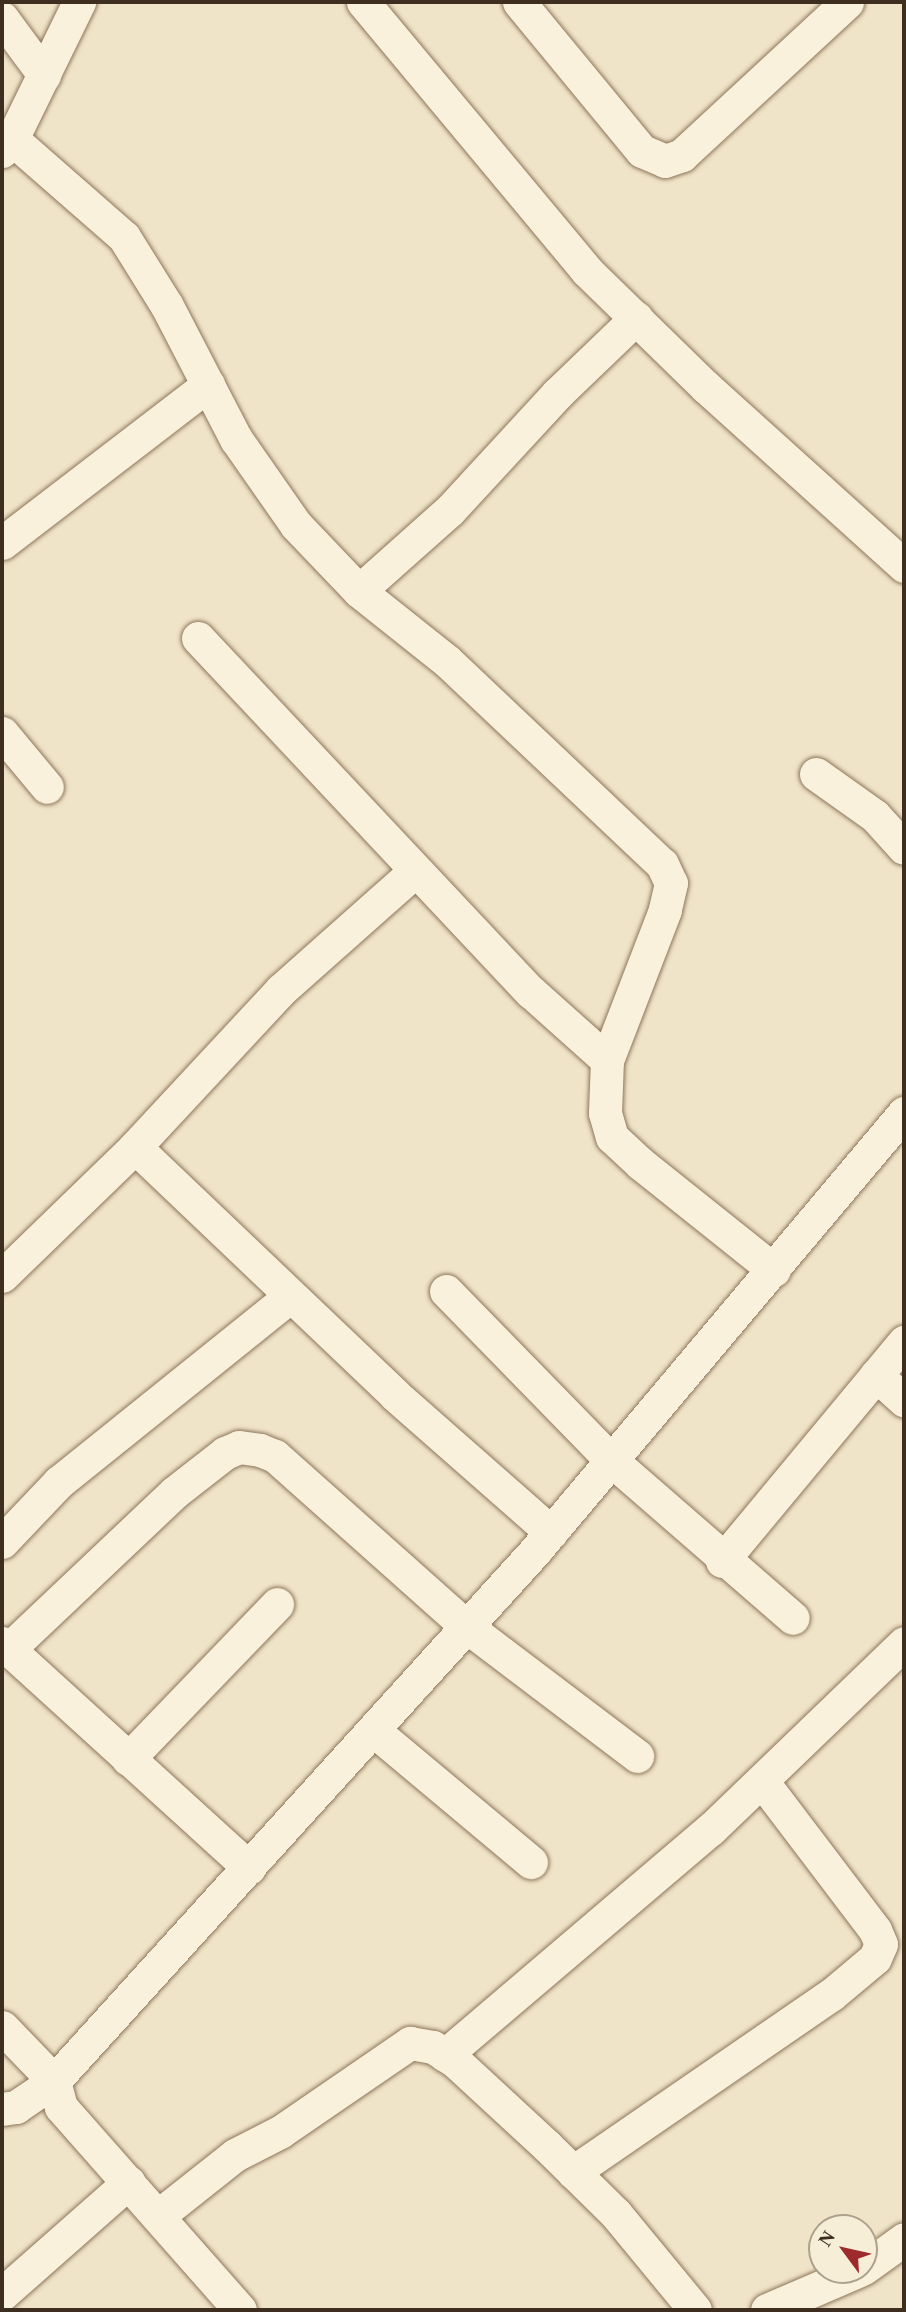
<!DOCTYPE html>
<html>
<head>
<meta charset="utf-8">
<style>
	body { margin:0 }
	#map { position:relative; width:906px; height:2312px; overflow:hidden; background:#f0e4c8; font-family:"Times New Roman",serif }
	div>[style] { position:absolute }
	.roads { filter:drop-shadow(0 0 2px #8d765c) drop-shadow(0 0 2px #8d765c) }
	.minor>* { height:33px; margin:-16.5px; padding:0 16.5px; transform-origin:16.5px; border-radius:16.5px; background:#faf1dc }
	span { translate:-50% -50%; white-space:nowrap; text-align:center; line-height:1.15; -webkit-text-stroke:5px #f7eed8; paint-order:stroke }
	.frame { position:absolute; inset:0; border:4px solid #3d2e20; pointer-events:none }
	.north { position:absolute; left:808px; top:2214px; width:70px; height:70px; box-sizing:border-box; background:#f7eed8; border:2px solid #ada18e; border-radius:50%; rotate:303deg; font-size:19px; font-weight:700; line-height:28px; text-align:center; color:#3d2e20 }
	.north::after { content:''; display:block; margin:auto; width:24px; height:32px; background:#9e2a2b; clip-path:polygon(50% 0,100% 100%,50% 72%,0 100%) }
</style>
</head>
<body>
<div id="map">
	<div class="roads">
		<div class="minor">
			<i style="left:363px;top:2px;width:350px;rotate:50.2deg"></i>
			<i style="left:587px;top:271px;width:166px;rotate:44.3deg"></i>
			<i style="left:706px;top:387px;width:267px;rotate:42.1deg"></i>
			<i style="left:519px;top:2px;width:193px;rotate:50.5deg"></i>
			<i style="left:642px;top:151px;width:25px;rotate:23deg"></i>
			<i style="left:665px;top:161px;width:18px;rotate:-19deg"></i>
			<i style="left:682px;top:155px;width:225px;rotate:-42.8deg"></i>
			<i style="left:2px;top:18px;width:71px;rotate:53.6deg"></i>
			<i style="left:12px;top:139px;width:149px;rotate:41.2deg"></i>
			<i style="left:124px;top:237px;width:81px;rotate:58.1deg"></i>
			<i style="left:167px;top:306px;width:150px;rotate:62.6deg"></i>
			<i style="left:236px;top:439px;width:105px;rotate:55.1deg"></i>
			<i style="left:296px;top:525px;width:91px;rotate:46.3deg"></i>
			<i style="left:359px;top:591px;width:112px;rotate:38.5deg"></i>
			<i style="left:447px;top:661px;width:296px;rotate:43.4deg"></i>
			<i style="left:662px;top:864px;width:21px;rotate:65deg"></i>
			<i style="left:671px;top:883px;width:28px;rotate:103deg"></i>
			<i style="left:665px;top:910px;width:161px;rotate:111.1deg"></i>
			<i style="left:607px;top:1060px;width:53px;rotate:92.2deg"></i>
			<i style="left:605px;top:1113px;width:25px;rotate:74deg"></i>
			<i style="left:612px;top:1137px;width:40px;rotate:43deg"></i>
			<i style="left:641px;top:1164px;width:170px;rotate:38.6deg"></i>
			<i style="left:2px;top:151px;width:16px;rotate:-50deg"></i>
			<i style="left:12px;top:139px;width:153px;rotate:-63.9deg"></i>
			<i style="left:2px;top:543px;width:260px;rotate:-37.5deg"></i>
			<i style="left:359px;top:591px;width:122px;rotate:-41.7deg"></i>
			<i style="left:450px;top:510px;width:158px;rotate:-47.3deg"></i>
			<i style="left:557px;top:394px;width:110px;rotate:-43.9deg"></i>
			<i style="left:198px;top:638px;width:486px;rotate:46.8deg"></i>
			<i style="left:531px;top:992px;width:102px;rotate:41.8deg"></i>
			<i style="left:2px;top:733px;width:70px;rotate:50.2deg"></i>
			<i style="left:816px;top:774px;width:72px;rotate:35.4deg"></i>
			<i style="left:875px;top:816px;width:43px;rotate:47.8deg"></i>
			<i style="left:135px;top:1147px;width:359px;rotate:43.6deg"></i>
			<i style="left:395px;top:1395px;width:208px;rotate:41.3deg"></i>
			<i style="left:2px;top:1276px;width:185px;rotate:-44.1deg"></i>
			<i style="left:135px;top:1147px;width:214px;rotate:-47.1deg"></i>
			<i style="left:281px;top:990px;width:179px;rotate:-41.6deg"></i>
			<i style="left:446px;top:1291px;width:235px;rotate:45.7deg"></i>
			<i style="left:610px;top:1459px;width:242px;rotate:41deg"></i>
			<i style="left:876px;top:1375px;width:38px;rotate:42deg"></i>
			<i style="left:2px;top:1542px;width:83px;rotate:-46.5deg"></i>
			<i style="left:59px;top:1482px;width:297px;rotate:-38.8deg"></i>
			<i style="left:722px;top:1561px;width:285px;rotate:-50.3deg"></i>
			<i style="left:2px;top:1643px;width:334px;rotate:42.3deg"></i>
			<i style="left:9px;top:1649px;width:228px;rotate:-43.4deg"></i>
			<i style="left:175px;top:1492px;width:63px;rotate:-38deg"></i>
			<i style="left:225px;top:1453px;width:15px;rotate:-23deg"></i>
			<i style="left:239px;top:1447px;width:21px;rotate:8deg"></i>
			<i style="left:260px;top:1450px;width:16px;rotate:22deg"></i>
			<i style="left:275px;top:1456px;width:256px;rotate:41.7deg"></i>
			<i style="left:466px;top:1626px;width:215px;rotate:37.2deg"></i>
			<i style="left:373px;top:1730px;width:206px;rotate:39.9deg"></i>
			<i style="left:128px;top:1759px;width:215px;rotate:-46.1deg"></i>
			<i style="left:2px;top:2027px;width:75px;rotate:46.1deg"></i>
			<i style="left:54px;top:2081px;width:46px;rotate:145.6deg"></i>
			<i style="left:16px;top:2107px;width:14px;rotate:172deg"></i>
			<i style="left:445px;top:2055px;width:349px;rotate:-40.4deg"></i>
			<i style="left:711px;top:1829px;width:268px;rotate:-43.9deg"></i>
			<i style="left:573px;top:2172px;width:313px;rotate:-34.5deg"></i>
			<i style="left:831px;top:1995px;width:57px;rotate:-40.1deg"></i>
			<i style="left:875px;top:1958px;width:15px;rotate:-67deg"></i>
			<i style="left:881px;top:1944px;width:15px;rotate:-113deg"></i>
			<i style="left:875px;top:1930px;width:187px;rotate:-127.2deg"></i>
			<i style="left:158px;top:2216px;width:98px;rotate:-38.4deg"></i>
			<i style="left:235px;top:2155px;width:51px;rotate:-27.1deg"></i>
			<i style="left:280px;top:2132px;width:158px;rotate:-34.4deg"></i>
			<i style="left:410px;top:2043px;width:23px;rotate:10deg"></i>
			<i style="left:433px;top:2047px;width:27px;rotate:33deg"></i>
			<i style="left:456px;top:2062px;width:124px;rotate:42.7deg"></i>
			<i style="left:547px;top:2146px;width:97px;rotate:44.6deg"></i>
			<i style="left:616px;top:2214px;width:124px;rotate:50.5deg"></i>
			<i style="left:864px;top:2268px;width:49px;rotate:-35.9deg"></i>
			<i style="left:2px;top:2294px;width:169px;rotate:-41.4deg"></i>
			<i style="left:240px;top:2310px;width:271px;rotate:-131.4deg"></i>
			<i style="left:61px;top:2107px;width:27px;rotate:-105deg"></i>
			<i style="left:54px;top:2081px;width:716px;rotate:-47.77deg"></i>
			<i style="left:535px;top:1551px;width:573px;rotate:-49.89deg"></i>
			<i style="left:767px;top:2310px;width:101px;rotate:-23.3deg"></i>
		</div>
	</div>
	<div class="frame"></div>
	<div class="north">N</div>
</div>
</body>
</html>
